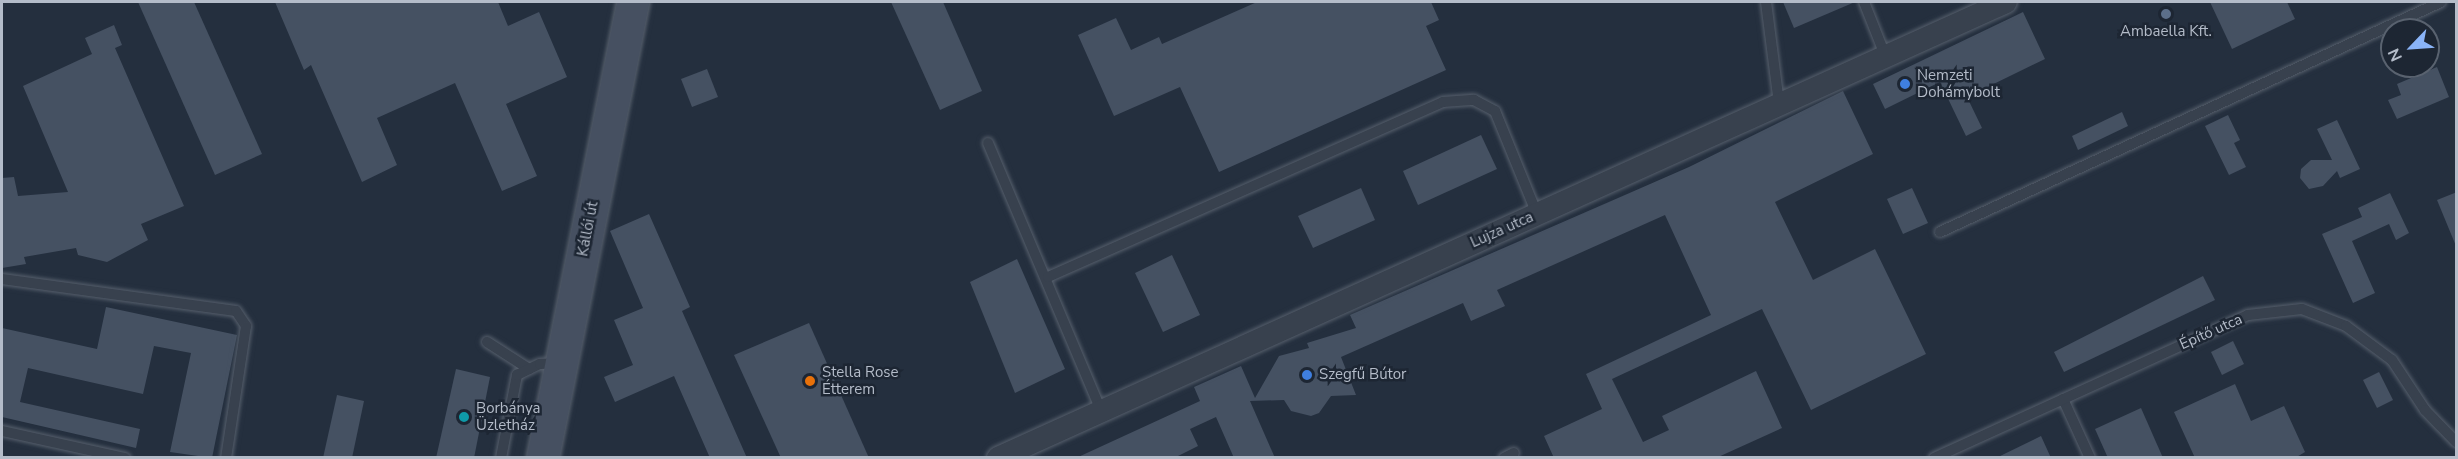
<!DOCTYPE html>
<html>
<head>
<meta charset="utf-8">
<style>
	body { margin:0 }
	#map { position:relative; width:2458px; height:459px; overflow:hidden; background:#242f3e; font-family:"Nunito Sans",sans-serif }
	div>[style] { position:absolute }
	.building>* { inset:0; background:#455162 }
	.roads { filter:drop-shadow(0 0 2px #565f6c) drop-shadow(0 0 2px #565f6c) }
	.lane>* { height:10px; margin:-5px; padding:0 5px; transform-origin:5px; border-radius:5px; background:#38414e }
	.street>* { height:22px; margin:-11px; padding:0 11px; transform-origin:11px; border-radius:11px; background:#38414e }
	.secondary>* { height:32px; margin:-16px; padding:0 16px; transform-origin:16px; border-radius:16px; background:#465061 }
	.dots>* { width:16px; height:16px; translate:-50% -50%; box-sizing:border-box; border:3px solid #1d2633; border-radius:50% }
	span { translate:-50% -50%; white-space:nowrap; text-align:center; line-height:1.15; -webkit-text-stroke:5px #1d2633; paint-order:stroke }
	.poi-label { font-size:15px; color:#b4bcc9 }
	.left { translate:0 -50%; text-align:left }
	.street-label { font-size:15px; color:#b4bcc9 }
	.frame { position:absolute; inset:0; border:3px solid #b4bcc9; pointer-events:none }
	.north { position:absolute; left:2380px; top:18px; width:60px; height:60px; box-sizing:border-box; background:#1d2633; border:2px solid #59626f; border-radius:50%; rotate:245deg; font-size:16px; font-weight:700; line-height:24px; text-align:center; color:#b4bcc9 }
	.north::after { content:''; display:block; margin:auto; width:21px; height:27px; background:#8ab4f8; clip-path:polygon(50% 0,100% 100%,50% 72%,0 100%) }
</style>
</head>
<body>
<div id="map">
	<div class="building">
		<i style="clip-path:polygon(138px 2px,194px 2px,262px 154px,215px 175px)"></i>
		<i style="clip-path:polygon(275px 2px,498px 2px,508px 26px,539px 12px,567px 77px,506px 104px,537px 176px,502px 191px,455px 83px,377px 118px,397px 165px,362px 182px,311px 65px,304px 70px)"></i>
		<i style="clip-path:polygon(891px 2px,943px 2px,982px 91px,940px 110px)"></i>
		<i style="clip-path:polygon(1257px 2px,1431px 2px,1439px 20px,1426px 26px,1446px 70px,1219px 172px,1180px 87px,1114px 116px,1078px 35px,1116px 18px,1131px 50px,1159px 37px,1162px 44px)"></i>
		<i style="clip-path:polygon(1783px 2px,1855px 2px,1794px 28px)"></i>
		<i style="clip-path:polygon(2210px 2px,2287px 2px,2295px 19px,2232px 49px)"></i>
		<i style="clip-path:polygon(2023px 12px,2045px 59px,1967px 97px,1982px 128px,1966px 136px,1940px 82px,1885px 109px,1873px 84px)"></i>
		<i style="clip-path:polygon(114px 25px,122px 45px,115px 48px,184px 206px,141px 224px,148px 240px,107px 262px,78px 255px,76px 248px,24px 257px,26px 264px,2px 268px,2px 178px,14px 177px,18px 196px,68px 192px,23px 86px,92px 54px,85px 38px)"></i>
		<i style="clip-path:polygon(2437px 67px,2449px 97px,2397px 119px,2388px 100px,2401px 95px,2397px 84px)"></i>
		<i style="clip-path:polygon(707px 69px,718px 97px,692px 107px,681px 79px)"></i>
		<i style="clip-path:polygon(1843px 91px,1873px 154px,1775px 202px,1813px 280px,1875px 249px,1926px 354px,1811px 410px,1762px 309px,1612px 379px,1643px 442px,1669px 430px,1662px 416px,1756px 371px,1782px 428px,1716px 458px,1554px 458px,1544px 436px,1602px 409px,1586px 374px,1711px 315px,1665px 215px,1497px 290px,1505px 306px,1471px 321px,1463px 303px,1341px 357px,1356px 395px,1331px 396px,1319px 413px,1311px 416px,1291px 411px,1284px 400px,1250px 401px,1275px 458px,1234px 458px,1216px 417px,1190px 429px,1198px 446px,1174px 458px,1076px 458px,1200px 401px,1194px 387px,1241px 366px,1255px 398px,1279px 356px,1309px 348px,1307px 343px,1356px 328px,1350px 315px,1689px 167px)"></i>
		<i style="clip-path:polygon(2122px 112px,2128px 126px,2078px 150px,2072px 136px)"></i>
		<i style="clip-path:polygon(2228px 115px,2240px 140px,2234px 143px,2246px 167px,2229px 175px,2205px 126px)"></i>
		<i style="clip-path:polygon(2337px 120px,2360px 169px,2340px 178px,2337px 171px,2323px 186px,2309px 189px,2300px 178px,2301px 169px,2311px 160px,2332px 160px,2317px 129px)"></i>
		<i style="clip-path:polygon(1481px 135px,1497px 169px,1418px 205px,1403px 171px)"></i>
		<i style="clip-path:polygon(1361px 188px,1375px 220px,1313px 248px,1298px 216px)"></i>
		<i style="clip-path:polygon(1912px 188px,1928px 223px,1903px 234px,1887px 199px)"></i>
		<i style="clip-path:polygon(2457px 192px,2457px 245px,2456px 246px,2437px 200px)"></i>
		<i style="clip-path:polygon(2390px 193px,2409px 233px,2396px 240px,2389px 224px,2352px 241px,2375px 293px,2353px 303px,2322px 234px,2362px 217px,2358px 208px)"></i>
		<i style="clip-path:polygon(649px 214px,690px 307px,682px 311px,747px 458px,710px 458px,674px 376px,615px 402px,604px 377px,633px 365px,614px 320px,643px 308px,610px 231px)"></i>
		<i style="clip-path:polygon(1172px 255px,1200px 315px,1163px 332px,1135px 273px)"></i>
		<i style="clip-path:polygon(1017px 259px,1065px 369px,1015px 393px,970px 282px)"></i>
		<i style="clip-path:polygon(2203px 276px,2215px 300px,2064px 372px,2054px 352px)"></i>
		<i style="clip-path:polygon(106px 307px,237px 335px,212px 458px,170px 452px,191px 353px,154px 346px,143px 394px,28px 368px,20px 402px,140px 429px,136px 448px,2px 417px,2px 328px,97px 349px)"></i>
		<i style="clip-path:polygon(809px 323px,869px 458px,781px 458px,734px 355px)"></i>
		<i style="clip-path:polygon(2233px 341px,2244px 364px,2222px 375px,2211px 352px)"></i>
		<i style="clip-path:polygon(456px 369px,490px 377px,474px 458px,436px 458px)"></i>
		<i style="clip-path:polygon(2379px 372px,2393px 400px,2377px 408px,2363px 380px)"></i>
		<i style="clip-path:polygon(2235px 384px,2251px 421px,2284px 406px,2305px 452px,2295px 458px,2195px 458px,2174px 412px)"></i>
		<i style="clip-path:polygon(337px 395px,364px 401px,352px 458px,323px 458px)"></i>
		<i style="clip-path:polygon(2141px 408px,2163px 458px,2108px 458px,2095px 429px)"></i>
		<i style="clip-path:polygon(2041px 436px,2051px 458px,1996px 458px)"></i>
	</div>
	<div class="roads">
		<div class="lane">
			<i style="left:1766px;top:2px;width:103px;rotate:82.7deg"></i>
			<i style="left:1864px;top:2px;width:57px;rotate:68.4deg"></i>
			<i style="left:988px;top:143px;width:291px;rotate:67.1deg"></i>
			<i style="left:1940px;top:232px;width:551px;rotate:-24.66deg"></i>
			<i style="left:1048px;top:277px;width:432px;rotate:-23.9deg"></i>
			<i style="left:1443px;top:102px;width:31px;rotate:-4deg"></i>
			<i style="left:1474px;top:100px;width:24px;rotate:28deg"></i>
			<i style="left:1495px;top:111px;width:111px;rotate:67.8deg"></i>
			<i style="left:2px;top:279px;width:236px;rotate:7.8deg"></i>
			<i style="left:236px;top:311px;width:18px;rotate:56deg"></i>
			<i style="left:246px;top:326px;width:134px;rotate:98.6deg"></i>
			<i style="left:487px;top:342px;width:50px;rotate:32.7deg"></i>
			<i style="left:2063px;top:399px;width:65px;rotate:65.4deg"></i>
			<i style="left:2px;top:431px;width:126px;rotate:12.4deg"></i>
			<i style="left:501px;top:458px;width:85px;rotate:-79.1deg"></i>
			<i style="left:517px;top:375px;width:25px;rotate:-26deg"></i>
			<i style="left:540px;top:364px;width:18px;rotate:-3deg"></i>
			<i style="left:1504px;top:458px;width:11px;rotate:-27deg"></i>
			<i style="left:1934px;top:458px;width:345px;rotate:-24.5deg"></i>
			<i style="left:2248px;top:315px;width:54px;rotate:-6.3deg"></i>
			<i style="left:2302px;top:309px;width:47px;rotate:21.1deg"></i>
			<i style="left:2346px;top:326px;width:57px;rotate:36.5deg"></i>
			<i style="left:2392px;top:360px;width:60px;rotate:56.6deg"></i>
			<i style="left:2425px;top:410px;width:45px;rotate:45.9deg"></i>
		</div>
		<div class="street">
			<i style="left:998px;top:458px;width:1106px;rotate:-24.34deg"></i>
		</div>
		<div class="secondary">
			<i style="left:543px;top:458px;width:465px;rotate:-78.8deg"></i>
		</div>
	</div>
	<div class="dots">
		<i style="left:2166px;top:14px;background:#5c6f8a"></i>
		<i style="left:1905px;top:84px;background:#3f7fe0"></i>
		<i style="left:1307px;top:375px;background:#3f7fe0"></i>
		<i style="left:810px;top:381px;background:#e8710a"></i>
		<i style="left:464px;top:417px;background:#0f9aa8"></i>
	</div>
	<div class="poi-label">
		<span style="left:2166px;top:32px">Ambaella Kft.</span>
		<span class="left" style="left:1917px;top:84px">Nemzeti<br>Dohámybolt</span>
		<span class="left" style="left:822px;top:381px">Stella Rose<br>Étterem</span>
		<span class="left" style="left:1319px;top:375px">Szegfű Bútor</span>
		<span class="left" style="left:476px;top:417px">Borbánya<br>Üzletház</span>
	</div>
	<div class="street-label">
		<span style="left:588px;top:229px;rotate:-79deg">Kállói út</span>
		<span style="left:1502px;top:230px;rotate:-24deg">Lujza utca</span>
		<span style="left:2211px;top:332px;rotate:-24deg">Építő utca</span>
	</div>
	<div class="frame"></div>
	<div class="north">N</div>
</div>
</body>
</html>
